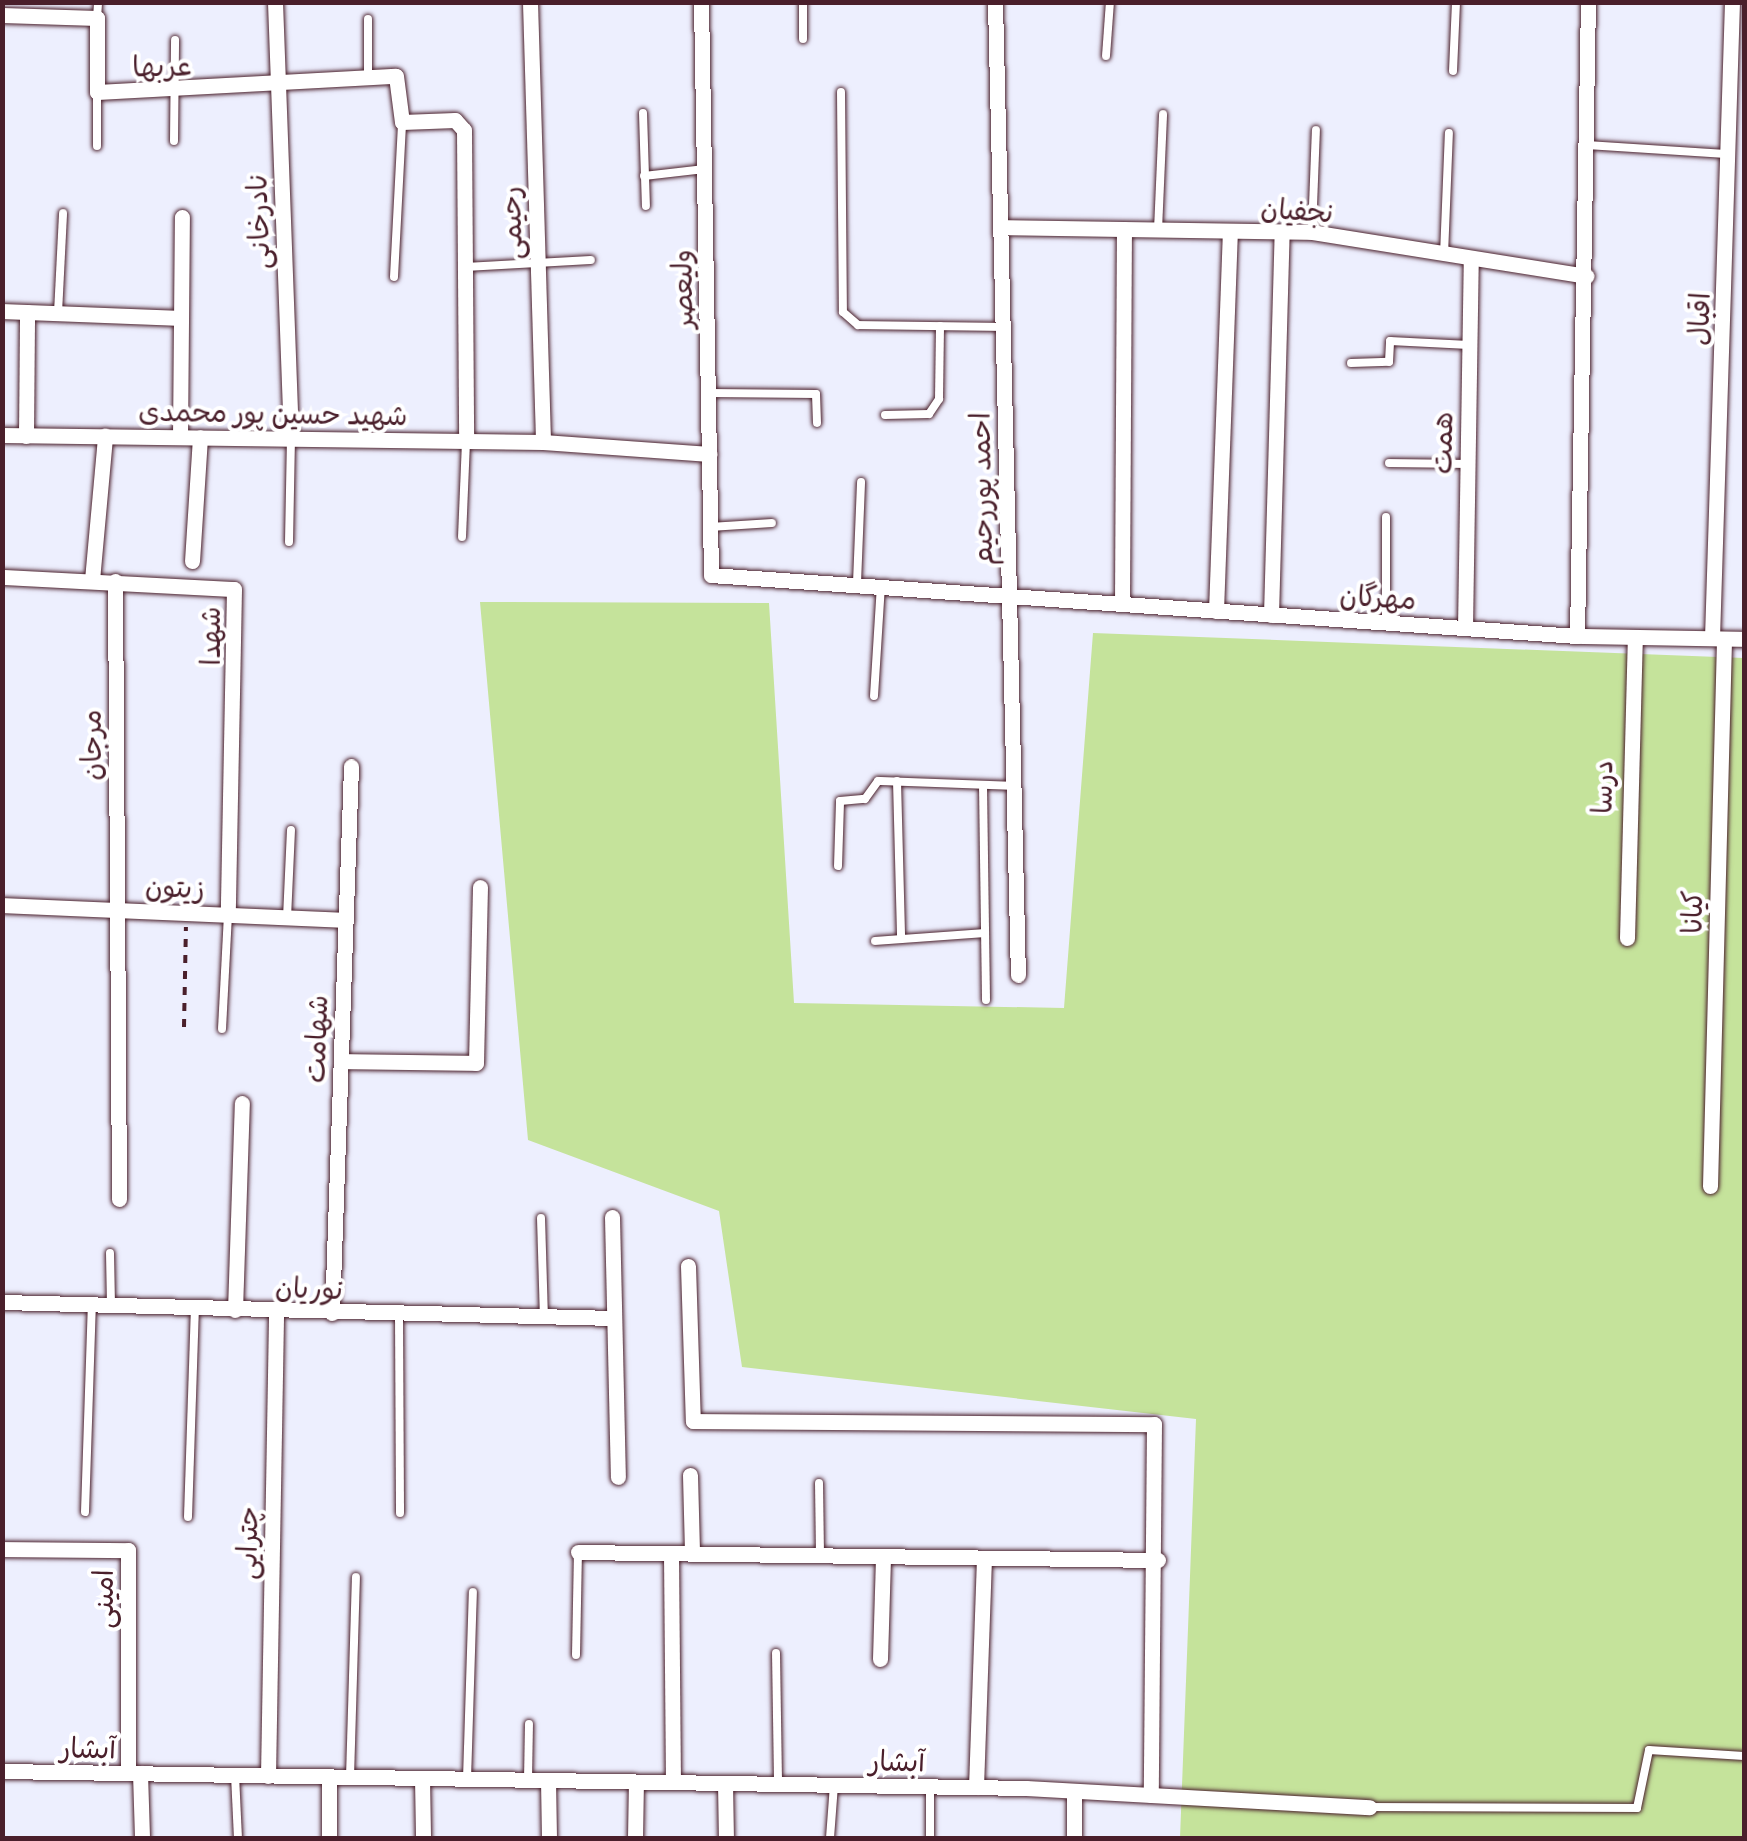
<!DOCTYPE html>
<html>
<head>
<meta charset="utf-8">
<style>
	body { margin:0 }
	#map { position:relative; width:1747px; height:1841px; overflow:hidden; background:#edeffe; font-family:"Patrick Hand","Playpen Sans Arabic",sans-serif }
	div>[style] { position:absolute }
	.green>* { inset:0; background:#c5e39b }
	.path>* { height:4px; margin-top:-2px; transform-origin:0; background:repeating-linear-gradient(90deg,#4a1f2b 0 8px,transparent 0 16px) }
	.roads { filter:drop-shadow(0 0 2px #4a1f2b) drop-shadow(0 0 2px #4a1f2b) }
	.lane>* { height:8px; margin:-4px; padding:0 4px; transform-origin:4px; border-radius:4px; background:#fff }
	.street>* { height:15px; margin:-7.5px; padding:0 7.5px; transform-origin:7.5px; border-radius:7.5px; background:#fff }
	span { translate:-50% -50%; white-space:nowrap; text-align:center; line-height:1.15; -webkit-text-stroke:8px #fff; paint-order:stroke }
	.street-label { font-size:28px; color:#4a1f2b }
	.frame { position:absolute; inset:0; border:5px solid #4a1f2b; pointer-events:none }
</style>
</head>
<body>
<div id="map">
	<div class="green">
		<i style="clip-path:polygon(480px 602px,769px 603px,794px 1003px,1064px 1008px,1093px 633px,1744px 658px,1744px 1838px,1180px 1838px,1196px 1419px,742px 1367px,719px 1211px,528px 1140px)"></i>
	</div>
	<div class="path">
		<i style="left:184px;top:1027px;width:100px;rotate:-88.9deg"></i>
	</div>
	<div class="roads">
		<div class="lane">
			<i style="left:97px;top:18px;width:16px;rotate:-86deg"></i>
			<i style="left:803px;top:39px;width:37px;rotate:-90deg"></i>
			<i style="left:1106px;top:56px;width:54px;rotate:-85.8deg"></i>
			<i style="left:1453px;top:71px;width:69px;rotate:-87.5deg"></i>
			<i style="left:368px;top:79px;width:60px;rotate:-90deg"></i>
			<i style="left:841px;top:92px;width:220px;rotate:89.5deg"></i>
			<i style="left:843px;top:312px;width:20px;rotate:41deg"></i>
			<i style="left:858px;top:325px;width:144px;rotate:0.8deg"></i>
			<i style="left:643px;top:113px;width:93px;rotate:88.2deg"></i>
			<i style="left:174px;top:141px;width:101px;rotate:-89.4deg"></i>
			<i style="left:1587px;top:145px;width:139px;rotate:3.7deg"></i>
			<i style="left:97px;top:146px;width:54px;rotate:-90deg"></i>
			<i style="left:644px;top:176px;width:61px;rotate:-6.5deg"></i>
			<i style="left:1158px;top:230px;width:116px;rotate:-87.5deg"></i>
			<i style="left:1312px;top:232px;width:102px;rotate:-87.8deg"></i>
			<i style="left:1444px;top:255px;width:122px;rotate:-87.7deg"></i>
			<i style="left:465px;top:267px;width:126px;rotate:-3.2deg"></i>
			<i style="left:394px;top:277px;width:155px;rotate:-87deg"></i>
			<i style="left:58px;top:313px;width:100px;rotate:-87.1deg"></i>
			<i style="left:1351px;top:363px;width:38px;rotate:-2deg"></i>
			<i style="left:1389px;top:362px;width:21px;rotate:-87deg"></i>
			<i style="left:1390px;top:341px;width:79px;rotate:2.9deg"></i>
			<i style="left:709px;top:393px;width:107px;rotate:0.5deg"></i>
			<i style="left:816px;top:394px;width:29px;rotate:88deg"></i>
			<i style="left:885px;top:415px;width:44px;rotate:-1.3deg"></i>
			<i style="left:929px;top:414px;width:18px;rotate:-56deg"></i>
			<i style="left:939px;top:399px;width:73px;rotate:-89.2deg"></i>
			<i style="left:1389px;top:463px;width:77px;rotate:0.7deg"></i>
			<i style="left:710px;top:527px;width:62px;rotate:-3.7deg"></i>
			<i style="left:462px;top:537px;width:95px;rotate:-87.6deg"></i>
			<i style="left:289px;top:542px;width:105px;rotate:-88.9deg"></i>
			<i style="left:857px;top:583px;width:101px;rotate:-87.7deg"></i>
			<i style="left:1386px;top:623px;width:106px;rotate:-90deg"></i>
			<i style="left:874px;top:696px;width:111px;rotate:-86.4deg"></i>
			<i style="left:897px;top:781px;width:158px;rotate:88.5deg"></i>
			<i style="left:983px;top:785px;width:215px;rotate:89.2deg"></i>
			<i style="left:838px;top:866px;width:65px;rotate:-88.2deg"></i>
			<i style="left:840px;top:801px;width:25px;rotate:-5deg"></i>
			<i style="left:865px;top:799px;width:22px;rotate:-54deg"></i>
			<i style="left:878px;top:781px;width:135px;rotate:2.1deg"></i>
			<i style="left:287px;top:918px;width:88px;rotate:-87.4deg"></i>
			<i style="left:875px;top:941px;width:110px;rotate:-4.2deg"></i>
			<i style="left:222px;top:1029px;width:114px;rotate:-87deg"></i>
			<i style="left:541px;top:1218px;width:99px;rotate:88.3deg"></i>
			<i style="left:110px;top:1253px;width:53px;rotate:88.9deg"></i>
			<i style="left:399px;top:1316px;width:197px;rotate:89.7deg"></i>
			<i style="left:819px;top:1483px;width:73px;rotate:89.2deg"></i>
			<i style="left:85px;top:1512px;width:206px;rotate:-88.1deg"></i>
			<i style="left:188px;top:1517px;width:208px;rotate:-88.1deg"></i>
			<i style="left:776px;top:1653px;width:131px;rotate:89.1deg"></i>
			<i style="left:576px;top:1655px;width:103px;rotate:-88.9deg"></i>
			<i style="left:235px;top:1775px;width:63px;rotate:87.3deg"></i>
			<i style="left:350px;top:1777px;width:200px;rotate:-88.3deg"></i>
			<i style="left:467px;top:1779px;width:187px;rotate:-88.2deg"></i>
			<i style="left:528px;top:1780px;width:56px;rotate:-89deg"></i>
			<i style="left:930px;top:1788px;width:50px;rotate:90deg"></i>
			<i style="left:1369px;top:1807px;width:268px;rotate:0.2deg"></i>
			<i style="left:1637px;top:1808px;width:59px;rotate:-78.3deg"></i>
			<i style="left:1649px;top:1750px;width:95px;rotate:3.6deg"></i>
			<i style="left:830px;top:1838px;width:53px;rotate:-85.7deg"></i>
		</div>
		<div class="street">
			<i style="left:275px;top:2px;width:435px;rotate:87.9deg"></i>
			<i style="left:530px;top:2px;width:440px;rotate:88.3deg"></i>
			<i style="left:701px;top:2px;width:573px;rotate:89deg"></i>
			<i style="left:711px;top:575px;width:868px;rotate:4.03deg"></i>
			<i style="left:1577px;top:636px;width:167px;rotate:1deg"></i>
			<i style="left:995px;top:2px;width:973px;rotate:88.65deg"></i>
			<i style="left:2px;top:15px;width:95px;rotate:1.8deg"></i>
			<i style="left:97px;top:18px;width:74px;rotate:90deg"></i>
			<i style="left:97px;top:92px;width:299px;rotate:-3.1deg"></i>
			<i style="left:396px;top:76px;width:46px;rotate:82.6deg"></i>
			<i style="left:402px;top:122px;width:53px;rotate:-2.2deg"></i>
			<i style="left:455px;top:120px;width:13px;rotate:48deg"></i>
			<i style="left:464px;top:130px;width:311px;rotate:89.6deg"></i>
			<i style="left:1000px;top:227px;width:312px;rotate:0.9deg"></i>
			<i style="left:1312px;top:232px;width:278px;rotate:9.1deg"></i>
			<i style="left:2px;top:311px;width:179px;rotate:2.2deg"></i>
			<i style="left:2px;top:435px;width:541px;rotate:0.74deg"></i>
			<i style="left:543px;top:442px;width:167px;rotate:4.1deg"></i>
			<i style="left:26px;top:436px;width:124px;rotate:-89.5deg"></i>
			<i style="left:180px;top:437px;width:220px;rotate:-89.5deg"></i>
			<i style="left:192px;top:561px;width:124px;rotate:-86.3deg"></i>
			<i style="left:2px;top:577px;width:232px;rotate:3deg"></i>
			<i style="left:234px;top:589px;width:326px;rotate:91.1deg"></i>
			<i style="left:92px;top:580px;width:145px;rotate:-84.8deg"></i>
			<i style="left:115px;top:581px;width:618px;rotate:89.63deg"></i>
			<i style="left:1122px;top:603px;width:374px;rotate:-89.7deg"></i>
			<i style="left:1216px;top:611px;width:380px;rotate:-87.9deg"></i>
			<i style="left:1271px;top:615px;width:383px;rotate:-88.4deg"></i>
			<i style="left:1465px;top:628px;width:368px;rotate:-89.1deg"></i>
			<i style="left:1577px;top:636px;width:634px;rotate:-89.01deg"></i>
			<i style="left:1712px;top:638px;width:636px;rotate:-88.2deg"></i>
			<i style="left:2px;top:905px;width:344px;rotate:2.5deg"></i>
			<i style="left:1627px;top:938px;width:301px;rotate:-88.5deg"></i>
			<i style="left:341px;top:1061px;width:135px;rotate:0.8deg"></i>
			<i style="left:476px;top:1063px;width:176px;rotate:-88.7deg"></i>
			<i style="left:1710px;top:1186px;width:547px;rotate:-88.53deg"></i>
			<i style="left:612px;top:1217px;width:260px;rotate:88.7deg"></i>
			<i style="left:688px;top:1266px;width:155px;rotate:88.2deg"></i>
			<i style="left:693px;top:1421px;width:461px;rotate:0.4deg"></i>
			<i style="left:1154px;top:1424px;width:371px;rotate:90.5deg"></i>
			<i style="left:2px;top:1302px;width:612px;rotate:1.5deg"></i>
			<i style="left:235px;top:1310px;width:207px;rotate:-88.1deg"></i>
			<i style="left:332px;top:1313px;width:547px;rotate:-88.01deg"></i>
			<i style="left:690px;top:1475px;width:79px;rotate:88.5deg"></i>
			<i style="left:2px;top:1549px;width:126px;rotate:0.5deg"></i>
			<i style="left:128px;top:1550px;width:223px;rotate:90deg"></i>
			<i style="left:578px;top:1552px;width:580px;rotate:0.79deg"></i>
			<i style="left:671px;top:1554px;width:228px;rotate:89.5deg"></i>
			<i style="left:880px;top:1659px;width:102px;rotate:-88.3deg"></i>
			<i style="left:2px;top:1771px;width:1024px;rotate:0.95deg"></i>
			<i style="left:1026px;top:1788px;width:344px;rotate:3.2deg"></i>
			<i style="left:140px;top:1773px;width:65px;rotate:88.2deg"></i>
			<i style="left:268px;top:1776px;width:465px;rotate:-89deg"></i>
			<i style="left:422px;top:1778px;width:60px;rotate:89deg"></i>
			<i style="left:548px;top:1780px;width:58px;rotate:89deg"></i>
			<i style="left:725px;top:1783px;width:55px;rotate:89deg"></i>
			<i style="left:976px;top:1787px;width:229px;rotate:-88deg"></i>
			<i style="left:1074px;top:1791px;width:47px;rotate:90deg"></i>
			<i style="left:329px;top:1838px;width:61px;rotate:-90deg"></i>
			<i style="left:635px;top:1838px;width:56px;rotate:-89deg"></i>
		</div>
	</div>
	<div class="street-label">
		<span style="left:162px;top:66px;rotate:-1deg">عربها</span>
		<span style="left:1297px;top:210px;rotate:4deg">نجفیان</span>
		<span style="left:258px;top:221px;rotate:-92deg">نادرخانی</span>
		<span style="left:511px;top:223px;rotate:-92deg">رحیمی</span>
		<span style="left:682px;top:289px;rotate:-91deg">ولیعصر</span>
		<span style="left:1699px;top:319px;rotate:-88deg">اقبال</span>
		<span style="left:273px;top:413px;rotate:1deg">شهید حسین پور محمدی</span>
		<span style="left:1442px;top:443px;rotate:-89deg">همت</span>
		<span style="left:981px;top:489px;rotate:-91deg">احمد پوررحیم</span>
		<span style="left:1378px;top:597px;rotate:4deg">مهرگان</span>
		<span style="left:210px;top:636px;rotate:-90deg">شهدا</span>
		<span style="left:91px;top:745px;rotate:-90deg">مرجان</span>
		<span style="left:1602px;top:787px;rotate:-89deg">درسا</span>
		<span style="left:175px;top:887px;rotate:3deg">زیتون</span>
		<span style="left:1692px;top:912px;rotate:-89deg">کیانا</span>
		<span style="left:316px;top:1039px;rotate:-88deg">شهامت</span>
		<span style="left:309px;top:1288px;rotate:2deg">نوریان</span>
		<span style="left:247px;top:1543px;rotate:-89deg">چترایی</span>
		<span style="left:103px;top:1599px;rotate:-90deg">امینی</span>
		<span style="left:88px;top:1748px;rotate:1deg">آبشار</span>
		<span style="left:897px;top:1761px;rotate:1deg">آبشار</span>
	</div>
	<div class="frame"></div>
</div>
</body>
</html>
